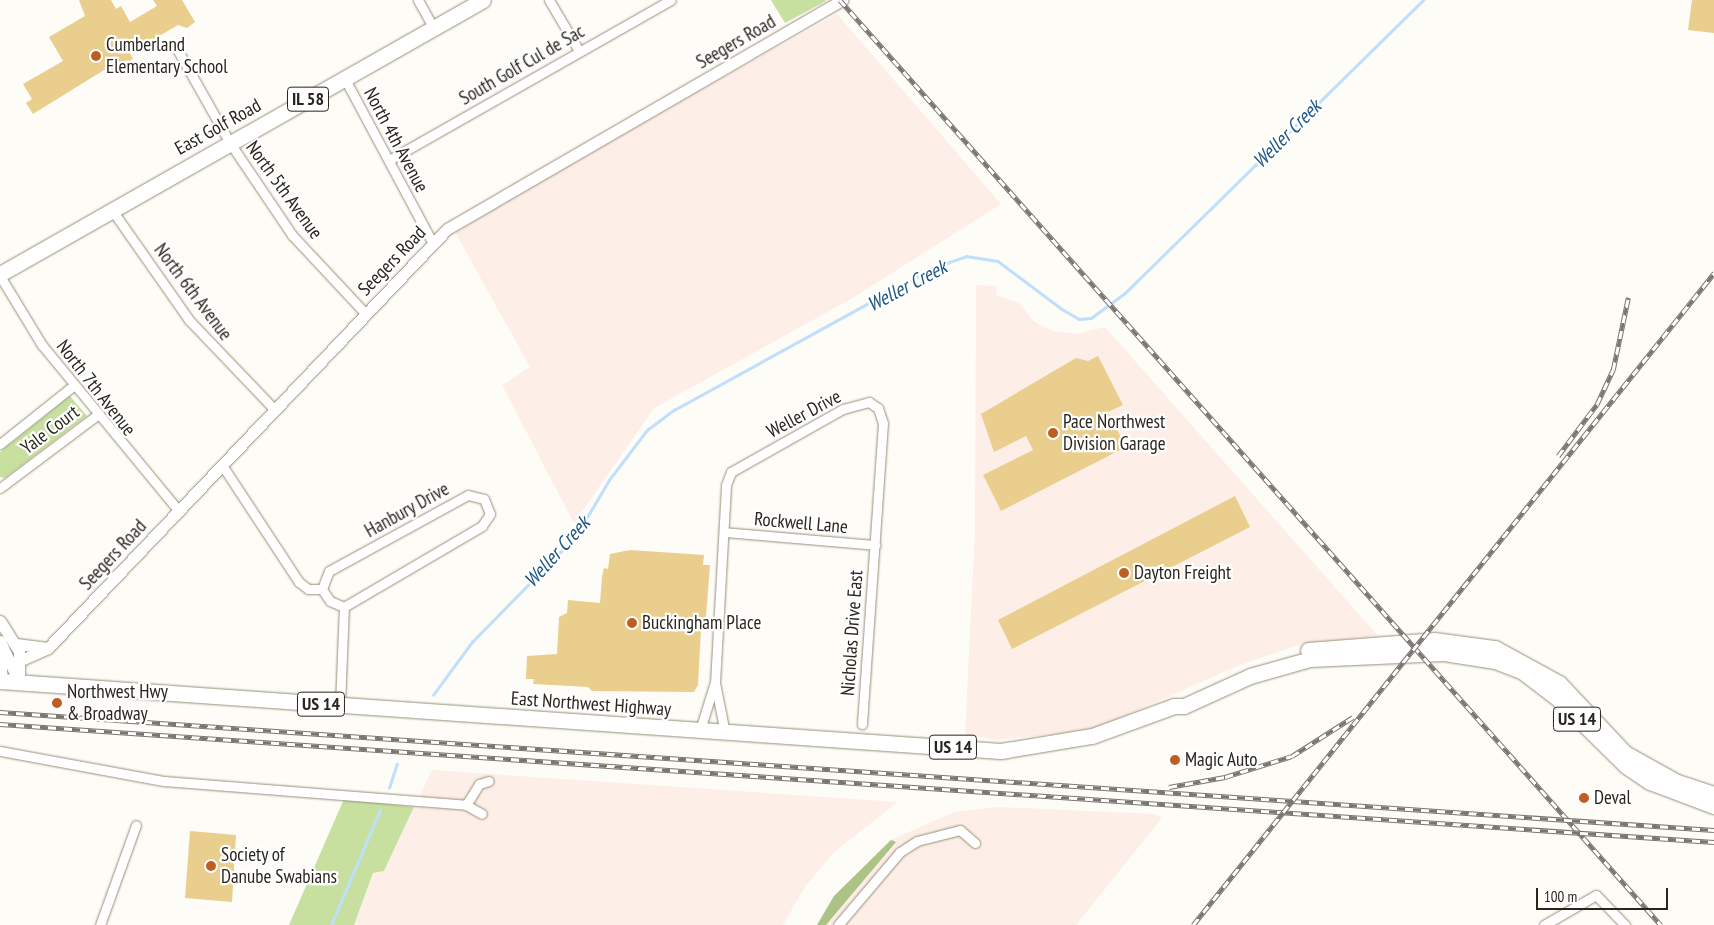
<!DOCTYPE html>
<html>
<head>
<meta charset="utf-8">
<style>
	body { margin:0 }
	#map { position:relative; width:1714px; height:925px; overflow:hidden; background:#fdfcf7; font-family:"PT Sans Narrow",sans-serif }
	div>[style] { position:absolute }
	.industrial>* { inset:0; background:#fdeee8 }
	.green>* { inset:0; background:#c7e0a0 }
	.forest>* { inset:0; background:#abc485 }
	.stream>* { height:2.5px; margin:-1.25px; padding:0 1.25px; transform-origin:1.25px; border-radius:1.25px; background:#bfdffc }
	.building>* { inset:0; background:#eace8d }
	.roads { filter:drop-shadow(0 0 1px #978e79) drop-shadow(0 0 1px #978e79) }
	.minor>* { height:9px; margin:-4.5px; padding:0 4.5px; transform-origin:4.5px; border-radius:4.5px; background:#fff }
	.tertiary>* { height:11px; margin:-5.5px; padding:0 5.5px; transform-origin:5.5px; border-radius:5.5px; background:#fff }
	.primary>* { height:15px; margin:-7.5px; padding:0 7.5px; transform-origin:7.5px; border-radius:7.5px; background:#fff }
	.rail>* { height:4.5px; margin-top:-2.25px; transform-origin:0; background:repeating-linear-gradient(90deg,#fff 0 8px,#79766f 0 16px); box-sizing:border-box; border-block:1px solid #79766f }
	.dots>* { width:14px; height:14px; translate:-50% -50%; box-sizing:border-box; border:2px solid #fff; border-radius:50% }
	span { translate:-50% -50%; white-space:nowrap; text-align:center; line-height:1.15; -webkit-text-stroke:4.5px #fff; paint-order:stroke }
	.shield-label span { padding:1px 4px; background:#fff; border:1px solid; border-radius:4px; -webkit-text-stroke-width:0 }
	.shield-label { font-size:18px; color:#29251d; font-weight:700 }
	.street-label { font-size:19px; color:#29251d }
	.poi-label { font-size:19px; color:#29251d }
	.left { translate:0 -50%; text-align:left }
	.water-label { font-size:20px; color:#1e5684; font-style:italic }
	.scale { position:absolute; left:1536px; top:888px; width:132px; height:22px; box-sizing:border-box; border:2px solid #29251d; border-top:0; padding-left:6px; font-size:15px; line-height:18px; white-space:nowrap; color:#29251d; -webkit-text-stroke:4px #fff; paint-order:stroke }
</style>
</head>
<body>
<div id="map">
	<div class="industrial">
		<i style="clip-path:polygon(837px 14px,1001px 204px,851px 299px,654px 408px,574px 523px,502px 385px,530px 367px,455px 232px,468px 220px)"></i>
		<i style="clip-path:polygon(976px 285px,997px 286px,996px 295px,1019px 303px,1034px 322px,1054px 331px,1076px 334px,1105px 327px,1378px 636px,1301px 644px,1240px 665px,1093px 730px,996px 740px,965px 734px,975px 532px)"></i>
		<i style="clip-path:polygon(432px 770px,898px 802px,834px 852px,804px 888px,783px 925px,354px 925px,373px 873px,384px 871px)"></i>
		<i style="clip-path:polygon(998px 807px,1156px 814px,1162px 818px,1076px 925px,817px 925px,834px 896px,891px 840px,954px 812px)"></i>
	</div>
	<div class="green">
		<i style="clip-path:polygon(771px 0,825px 0,826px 1px,785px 23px)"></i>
		<i style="clip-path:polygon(70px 396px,87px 416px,5px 478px,0 477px,0 452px)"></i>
		<i style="clip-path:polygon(344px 799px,414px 807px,384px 871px,373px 873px,354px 925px,289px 925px)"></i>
	</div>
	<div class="forest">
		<i style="clip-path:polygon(891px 840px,896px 842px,826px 925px,817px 925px,834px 896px)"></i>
	</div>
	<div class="stream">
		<i style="left:433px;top:695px;width:66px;rotate:-53.7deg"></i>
		<i style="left:472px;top:642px;width:148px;rotate:-45.5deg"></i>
		<i style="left:576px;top:536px;width:65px;rotate:-59.5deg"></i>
		<i style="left:609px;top:480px;width:63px;rotate:-52.8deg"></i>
		<i style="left:647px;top:430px;width:34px;rotate:-37deg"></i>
		<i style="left:674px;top:410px;width:294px;rotate:-28.8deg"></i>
		<i style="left:932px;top:268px;width:36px;rotate:-19deg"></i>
		<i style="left:966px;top:256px;width:32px;rotate:9deg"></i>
		<i style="left:998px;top:261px;width:80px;rotate:36.9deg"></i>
		<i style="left:1062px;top:309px;width:20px;rotate:30deg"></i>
		<i style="left:1079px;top:319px;width:12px;rotate:-5deg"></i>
		<i style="left:1091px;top:318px;width:42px;rotate:-36.3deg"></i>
		<i style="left:1125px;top:293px;width:418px;rotate:-44.5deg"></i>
		<i style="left:389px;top:788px;width:25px;rotate:-72deg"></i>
		<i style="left:331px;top:925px;width:125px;rotate:-66.9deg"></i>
	</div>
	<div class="building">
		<i style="clip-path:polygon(79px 0,111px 0,116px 9px,121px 6px,130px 22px,157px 6px,153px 0,182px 0,195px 22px,187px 28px,178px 25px,130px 53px,133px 59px,112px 71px,109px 67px,33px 114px,26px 103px,32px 99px,23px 84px,63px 61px,49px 37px,85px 16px)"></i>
		<i style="clip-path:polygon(1692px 0,1714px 0,1714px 33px,1688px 30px)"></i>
		<i style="clip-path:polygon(1098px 356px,1123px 405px,1108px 412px,1126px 447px,1001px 511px,983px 475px,1033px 450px,1026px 436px,994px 452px,981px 414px,1076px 358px,1088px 361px)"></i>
		<i style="clip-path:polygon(1235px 496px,1250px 527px,1012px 649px,998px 620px)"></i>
		<i style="clip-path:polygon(630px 550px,704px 555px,703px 565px,710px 565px,705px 629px,701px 629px,698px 685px,694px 692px,592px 691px,588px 687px,533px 684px,534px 679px,526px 679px,527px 656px,557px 654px,559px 617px,567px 613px,568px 600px,600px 603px,602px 577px,604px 568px,608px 569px,610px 554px)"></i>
		<i style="clip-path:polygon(190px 831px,236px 835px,232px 902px,185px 898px)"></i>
	</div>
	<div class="roads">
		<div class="minor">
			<i style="left:418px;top:0;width:31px;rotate:61deg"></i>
			<i style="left:549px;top:0;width:59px;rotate:59.5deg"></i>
			<i style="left:177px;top:49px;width:108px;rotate:60.6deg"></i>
			<i style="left:230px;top:143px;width:111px;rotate:56deg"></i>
			<i style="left:292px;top:235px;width:108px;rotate:46.9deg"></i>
			<i style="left:345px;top:79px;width:187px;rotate:61.9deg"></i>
			<i style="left:389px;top:160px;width:324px;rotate:-29.6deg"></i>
			<i style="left:112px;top:210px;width:134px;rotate:55deg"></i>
			<i style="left:189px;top:320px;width:123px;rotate:46.3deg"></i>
			<i style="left:0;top:276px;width:81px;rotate:58.7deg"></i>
			<i style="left:42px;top:345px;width:215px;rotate:50.5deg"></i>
			<i style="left:0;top:444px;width:93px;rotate:-38.5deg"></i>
			<i style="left:222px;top:465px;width:140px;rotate:56.7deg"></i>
			<i style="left:299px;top:582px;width:11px;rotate:38deg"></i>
			<i style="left:308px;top:589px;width:14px"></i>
			<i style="left:0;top:488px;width:120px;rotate:-36.9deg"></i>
			<i style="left:468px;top:495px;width:16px;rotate:14deg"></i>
			<i style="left:484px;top:499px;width:16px;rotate:68deg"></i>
			<i style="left:490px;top:514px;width:14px;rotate:124deg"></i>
			<i style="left:482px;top:526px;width:160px;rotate:149.6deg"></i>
			<i style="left:344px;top:607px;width:15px;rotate:-157deg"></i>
			<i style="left:330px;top:601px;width:14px;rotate:-124deg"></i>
			<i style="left:322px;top:589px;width:19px;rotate:-69deg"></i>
			<i style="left:329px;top:571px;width:158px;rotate:-28.7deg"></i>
			<i style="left:724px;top:532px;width:152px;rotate:4.9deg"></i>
			<i style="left:340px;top:705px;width:98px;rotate:-87.7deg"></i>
			<i style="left:700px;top:730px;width:47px;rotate:-72.7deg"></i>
			<i style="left:725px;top:733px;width:51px;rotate:-101.3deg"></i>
			<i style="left:715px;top:683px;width:198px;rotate:-86.8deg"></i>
			<i style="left:726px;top:485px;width:14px;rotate:-69deg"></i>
			<i style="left:731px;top:472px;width:129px;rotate:-29.4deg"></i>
			<i style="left:843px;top:409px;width:27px;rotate:-15deg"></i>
			<i style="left:869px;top:402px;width:11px;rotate:34deg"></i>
			<i style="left:878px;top:408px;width:16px;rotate:72deg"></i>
			<i style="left:883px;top:423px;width:302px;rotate:94deg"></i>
			<i style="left:0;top:751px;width:167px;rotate:10.4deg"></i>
			<i style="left:164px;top:781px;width:303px;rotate:4.5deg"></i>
			<i style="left:466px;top:805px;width:18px;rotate:29deg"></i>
			<i style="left:466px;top:805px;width:25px;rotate:-58deg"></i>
			<i style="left:479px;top:784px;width:10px;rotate:-17deg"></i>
			<i style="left:100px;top:925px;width:106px;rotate:-70.2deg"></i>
			<i style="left:838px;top:925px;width:96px;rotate:-49.7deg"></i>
			<i style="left:900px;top:852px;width:20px;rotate:-33deg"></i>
			<i style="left:917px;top:841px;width:44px;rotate:-14.3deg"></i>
			<i style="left:960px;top:830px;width:20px;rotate:41deg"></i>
			<i style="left:1544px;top:925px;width:60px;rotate:-30deg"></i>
			<i style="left:1596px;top:895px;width:42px;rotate:46deg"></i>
		</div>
		<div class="tertiary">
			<i style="left:0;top:621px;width:36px;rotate:58deg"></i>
			<i style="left:19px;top:651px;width:31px;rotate:90deg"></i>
			<i style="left:0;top:641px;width:41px;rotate:65.3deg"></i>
			<i style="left:16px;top:644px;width:32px;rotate:7deg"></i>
			<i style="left:0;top:657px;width:24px;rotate:85deg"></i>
			<i style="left:19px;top:661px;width:32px;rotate:-24deg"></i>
			<i style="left:48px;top:648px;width:579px;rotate:-46.4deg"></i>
			<i style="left:447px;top:229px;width:457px;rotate:-30.1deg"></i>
		</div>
		<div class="primary">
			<i style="left:0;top:274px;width:555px;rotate:-29.57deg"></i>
			<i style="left:1308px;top:650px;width:126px;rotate:-4.5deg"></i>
			<i style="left:1434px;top:640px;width:62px;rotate:7.5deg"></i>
			<i style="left:1495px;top:648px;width:73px;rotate:28.7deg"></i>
			<i style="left:1559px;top:683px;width:96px;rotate:46.7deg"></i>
			<i style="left:1625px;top:753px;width:60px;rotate:29.1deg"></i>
			<i style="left:1677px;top:782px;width:39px;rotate:18deg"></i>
			<i style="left:0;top:681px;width:1003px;rotate:4deg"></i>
			<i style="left:1001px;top:751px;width:92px;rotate:-9.4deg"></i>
			<i style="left:1092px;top:736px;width:87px;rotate:-20.1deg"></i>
			<i style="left:1174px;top:706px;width:10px"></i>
			<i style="left:1184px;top:706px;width:72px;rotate:-24.4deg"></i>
			<i style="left:1250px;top:676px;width:62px;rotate:-15.8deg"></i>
			<i style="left:1310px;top:659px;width:134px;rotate:-2.6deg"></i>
			<i style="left:1444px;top:653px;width:52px;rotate:8.9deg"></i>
			<i style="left:1495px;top:661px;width:30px;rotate:21deg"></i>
			<i style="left:1523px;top:672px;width:44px;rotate:37.6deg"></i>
			<i style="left:1558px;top:699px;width:95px;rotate:44.6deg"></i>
			<i style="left:1626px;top:766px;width:29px;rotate:34deg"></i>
			<i style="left:1650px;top:782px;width:68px;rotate:20.6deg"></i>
		</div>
	</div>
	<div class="rail">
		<i style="left:840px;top:0;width:1237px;rotate:48.41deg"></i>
		<i style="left:1558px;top:456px;width:65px;rotate:-53.1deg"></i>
		<i style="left:1597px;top:404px;width:38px;rotate:-65deg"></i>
		<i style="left:1613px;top:370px;width:74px;rotate:-78.2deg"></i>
		<i style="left:0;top:712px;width:1718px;rotate:3.94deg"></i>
		<i style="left:0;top:724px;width:1718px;rotate:3.94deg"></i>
		<i style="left:1169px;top:787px;width:57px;rotate:-10.1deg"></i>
		<i style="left:1225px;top:777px;width:70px;rotate:-17.4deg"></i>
		<i style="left:1292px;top:756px;width:72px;rotate:-32.6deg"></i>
		<i style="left:1193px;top:925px;width:835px;rotate:-51.37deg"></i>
	</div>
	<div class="dots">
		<i style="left:96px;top:56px;background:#c05d22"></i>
		<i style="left:1053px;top:433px;background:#c05d22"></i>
		<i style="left:1124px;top:573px;background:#c05d22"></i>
		<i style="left:632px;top:623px;background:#c05d22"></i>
		<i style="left:57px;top:703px;background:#c05d22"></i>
		<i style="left:1175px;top:760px;background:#c05d22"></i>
		<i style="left:1584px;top:798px;background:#c05d22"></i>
		<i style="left:211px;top:866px;background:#c05d22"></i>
	</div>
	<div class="shield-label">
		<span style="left:308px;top:99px">IL 58</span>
		<span style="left:321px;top:704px">US 14</span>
		<span style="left:1577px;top:719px">US 14</span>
		<span style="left:953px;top:747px">US 14</span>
	</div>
	<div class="street-label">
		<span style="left:736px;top:42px;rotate:-30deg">Seegers Road</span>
		<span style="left:522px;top:65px;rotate:-30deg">South Golf Cul de Sac</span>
		<span style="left:218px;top:127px;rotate:-29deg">East Golf Road</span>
		<span style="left:396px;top:140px;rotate:62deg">North 4th Avenue</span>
		<span style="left:284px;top:190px;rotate:54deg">North 5th Avenue</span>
		<span style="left:392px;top:261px;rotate:-46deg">Seegers Road</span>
		<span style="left:193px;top:292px;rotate:53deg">North 6th Avenue</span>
		<span style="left:96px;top:388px;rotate:52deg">North 7th Avenue</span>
		<span style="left:804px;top:414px;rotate:-28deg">Weller Drive</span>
		<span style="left:50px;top:430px;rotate:-37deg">Yale Court</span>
		<span style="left:407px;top:510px;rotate:-29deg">Hanbury Drive</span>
		<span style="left:801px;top:523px;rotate:5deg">Rockwell Lane</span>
		<span style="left:113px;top:555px;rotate:-47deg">Seegers Road</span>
		<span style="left:852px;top:633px;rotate:-86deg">Nicholas Drive East</span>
		<span style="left:591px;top:704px;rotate:4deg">East Northwest Highway</span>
	</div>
	<div class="poi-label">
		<span class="left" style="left:106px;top:56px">Cumberland<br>Elementary School</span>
		<span class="left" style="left:1063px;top:433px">Pace Northwest<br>Division Garage</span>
		<span class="left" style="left:1134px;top:573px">Dayton Freight</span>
		<span class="left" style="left:642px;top:623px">Buckingham Place</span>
		<span class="left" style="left:67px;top:703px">Northwest Hwy<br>&amp; Broadway</span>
		<span class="left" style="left:1185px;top:760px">Magic Auto</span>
		<span class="left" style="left:1594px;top:798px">Deval</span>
		<span class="left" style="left:221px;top:866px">Society of<br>Danube Swabians</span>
	</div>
	<div class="water-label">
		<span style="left:1287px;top:134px;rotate:-45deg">Weller Creek</span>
		<span style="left:907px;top:286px;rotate:-28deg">Weller Creek</span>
		<span style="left:557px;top:552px;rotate:-48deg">Weller Creek</span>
	</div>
	<div class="scale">100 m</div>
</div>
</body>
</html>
